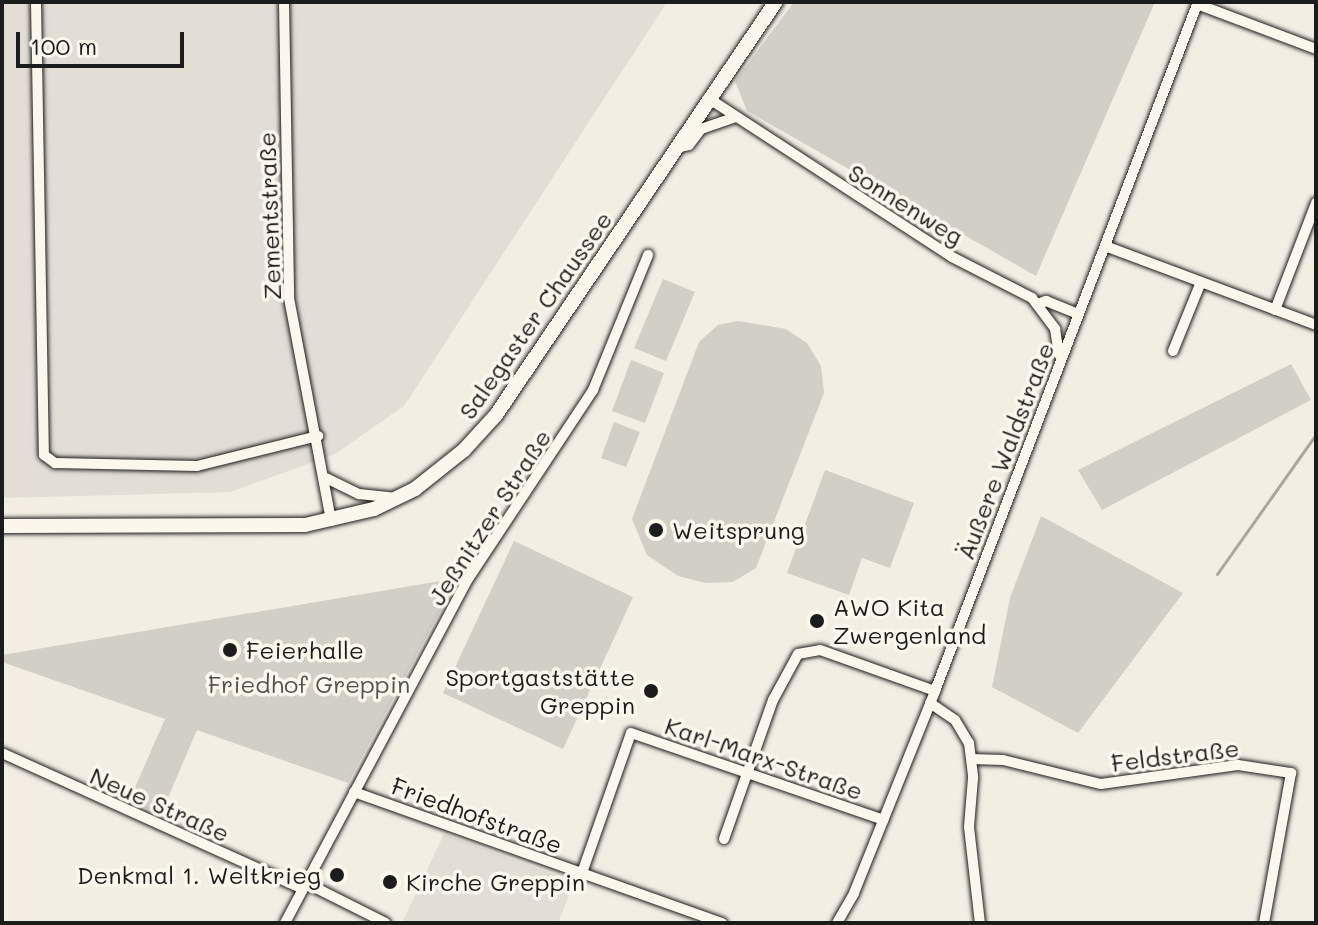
<!DOCTYPE html>
<html>
<head>
<meta charset="utf-8">
<style>
	body { margin:0 }
	#map { position:relative; width:1318px; height:925px; overflow:hidden; background:#f2eee4; font-family:Mali,sans-serif }
	div>[style] { position:absolute }
	.built>* { inset:0; background:#e2ded5 }
	.green>* { inset:0; background:#d2cfc6 }
	.stream>* { height:3px; margin:-1.5px; padding:0 1.5px; transform-origin:1.5px; border-radius:1.5px; background:#a9a6a0 }
	.roads { filter:drop-shadow(0 0 2px #1c1c1c) drop-shadow(0 0 2px #1c1c1c) }
	.minor>* { height:10px; margin:-5px; padding:0 5px; transform-origin:5px; border-radius:5px; background:#fbf7ec }
	.secondary>* { height:14px; margin:-7px; padding:0 7px; transform-origin:7px; border-radius:7px; background:#fbf7ec }
	.dots>* { width:22px; height:22px; translate:-50% -50%; box-sizing:border-box; border:4px solid #fbf7ec; border-radius:50% }
	span { translate:-50% -50%; white-space:nowrap; text-align:center; line-height:1.15; -webkit-text-stroke:7px #fbf7ec; paint-order:stroke }
	.street-label { font-size:24px; color:#1c1c1c }
	.poi-label { font-size:24px; color:#1c1c1c }
	.left { translate:0 -50%; text-align:left }
	.right { translate:-100% -50%; text-align:right }
	.park-label { font-size:24px; color:#53524f }
	.frame { position:absolute; inset:0; border:4px solid #1c1c1c; pointer-events:none }
	.scale { position:absolute; left:16px; top:32px; width:168px; height:36px; box-sizing:border-box; border:4px solid #1c1c1c; border-top:0; padding-left:10px; font-size:24px; line-height:28px; white-space:nowrap; color:#1c1c1c; -webkit-text-stroke:6px #fbf7ec; paint-order:stroke }
</style>
</head>
<body>
<div id="map">
	<div class="built">
		<i style="clip-path:polygon(2px 2px,667px 2px,404px 406px,335px 454px,231px 492px,2px 498px)"></i>
		<i style="clip-path:polygon(444px 834px,574px 882px,558px 923px,403px 921px)"></i>
	</div>
	<div class="green">
		<i style="clip-path:polygon(794px 2px,1155px 2px,1036px 276px,747px 111px,735px 81px)"></i>
		<i style="clip-path:polygon(663px 279px,695px 292px,666px 361px,634px 348px)"></i>
		<i style="clip-path:polygon(738px 321px,786px 329px,807px 343px,821px 366px,824px 393px,756px 568px,733px 582px,705px 583px,678px 576px,647px 555px,632px 519px,699px 342px,718px 325px)"></i>
		<i style="clip-path:polygon(631px 360px,664px 373px,645px 423px,612px 411px)"></i>
		<i style="clip-path:polygon(1291px 364px,1311px 400px,1102px 510px,1078px 470px)"></i>
		<i style="clip-path:polygon(614px 422px,640px 432px,626px 467px,601px 458px)"></i>
		<i style="clip-path:polygon(825px 470px,914px 503px,890px 568px,862px 558px,849px 595px,787px 573px)"></i>
		<i style="clip-path:polygon(1041px 516px,1183px 593px,1078px 733px,992px 687px,1010px 598px)"></i>
		<i style="clip-path:polygon(514px 541px,633px 597px,563px 749px,443px 693px)"></i>
		<i style="clip-path:polygon(458px 578px,348px 783px,197px 730px,161px 814px,129px 801px,165px 719px,2px 662px,2px 655px)"></i>
	</div>
	<div class="stream">
		<i style="left:1217px;top:574px;width:171px;rotate:-54.7deg"></i>
	</div>
	<div class="roads">
		<div class="minor">
			<i style="left:36px;top:2px;width:453px;rotate:89deg"></i>
			<i style="left:44px;top:455px;width:14px;rotate:36deg"></i>
			<i style="left:55px;top:463px;width:142px;rotate:1.2deg"></i>
			<i style="left:197px;top:466px;width:125px;rotate:-13.9deg"></i>
			<i style="left:284px;top:2px;width:296px;rotate:89deg"></i>
			<i style="left:289px;top:298px;width:227px;rotate:79.3deg"></i>
			<i style="left:1197px;top:4px;width:127px;rotate:20.7deg"></i>
			<i style="left:708px;top:98px;width:291px;rotate:33.1deg"></i>
			<i style="left:952px;top:257px;width:90px;rotate:27.1deg"></i>
			<i style="left:1032px;top:298px;width:39px;rotate:53deg"></i>
			<i style="left:1055px;top:329px;width:26px;rotate:81deg"></i>
			<i style="left:676px;top:148px;width:13px;rotate:-13deg"></i>
			<i style="left:689px;top:145px;width:20px;rotate:-53deg"></i>
			<i style="left:701px;top:129px;width:36px;rotate:-19deg"></i>
			<i style="left:1105px;top:246px;width:225px;rotate:20.5deg"></i>
			<i style="left:1038px;top:304px;width:9px;rotate:-21deg"></i>
			<i style="left:1046px;top:301px;width:35px;rotate:22deg"></i>
			<i style="left:1275px;top:310px;width:115px;rotate:-69deg"></i>
			<i style="left:1173px;top:351px;width:74px;rotate:-67.9deg"></i>
			<i style="left:326px;top:478px;width:37px;rotate:26deg"></i>
			<i style="left:359px;top:494px;width:38px;rotate:6deg"></i>
			<i style="left:930px;top:703px;width:30px;rotate:34deg"></i>
			<i style="left:955px;top:720px;width:27px;rotate:59deg"></i>
			<i style="left:969px;top:743px;width:35px;rotate:83deg"></i>
			<i style="left:973px;top:778px;width:49px;rotate:94.7deg"></i>
			<i style="left:969px;top:827px;width:97px;rotate:83.5deg"></i>
			<i style="left:2px;top:753px;width:330px;rotate:24.3deg"></i>
			<i style="left:972px;top:759px;width:31px;rotate:2deg"></i>
			<i style="left:1003px;top:760px;width:101px;rotate:13.8deg"></i>
			<i style="left:1101px;top:784px;width:138px;rotate:-7.9deg"></i>
			<i style="left:1238px;top:765px;width:54px;rotate:8.6deg"></i>
			<i style="left:1291px;top:773px;width:152px;rotate:100.2deg"></i>
			<i style="left:354px;top:792px;width:391px;rotate:19.6deg"></i>
			<i style="left:724px;top:839px;width:147px;rotate:-70.6deg"></i>
			<i style="left:773px;top:700px;width:52px;rotate:-61.5deg"></i>
			<i style="left:798px;top:654px;width:22px;rotate:-10deg"></i>
			<i style="left:820px;top:650px;width:122px;rotate:19.6deg"></i>
			<i style="left:582px;top:873px;width:148px;rotate:-70.7deg"></i>
			<i style="left:631px;top:733px;width:267px;rotate:19deg"></i>
			<i style="left:306px;top:883px;width:89px;rotate:26.6deg"></i>
			<i style="left:285px;top:923px;width:390px;rotate:-62deg"></i>
			<i style="left:468px;top:579px;width:227px;rotate:-56.5deg"></i>
			<i style="left:593px;top:390px;width:146px;rotate:-67.8deg"></i>
			<i style="left:837px;top:923px;width:34px;rotate:-60deg"></i>
			<i style="left:854px;top:893px;width:218px;rotate:-68.1deg"></i>
			<i style="left:935px;top:691px;width:737px;rotate:-69.11deg"></i>
		</div>
		<div class="secondary">
			<i style="left:2px;top:526px;width:303px;rotate:-0.2deg"></i>
			<i style="left:305px;top:525px;width:71px;rotate:-13.1deg"></i>
			<i style="left:374px;top:509px;width:46px;rotate:-26deg"></i>
			<i style="left:415px;top:489px;width:63px;rotate:-38.5deg"></i>
			<i style="left:464px;top:450px;width:47px;rotate:-47.6deg"></i>
			<i style="left:496px;top:415px;width:499px;rotate:-55.9deg"></i>
		</div>
	</div>
	<div class="dots">
		<i style="left:656px;top:530px;background:#1c1c1c"></i>
		<i style="left:817px;top:621px;background:#1c1c1c"></i>
		<i style="left:230px;top:650px;background:#1c1c1c"></i>
		<i style="left:651px;top:691px;background:#1c1c1c"></i>
		<i style="left:337px;top:875px;background:#1c1c1c"></i>
		<i style="left:390px;top:882px;background:#1c1c1c"></i>
	</div>
	<div class="street-label">
		<span style="left:906px;top:204px;rotate:32deg">Sonnenweg</span>
		<span style="left:269px;top:216px;rotate:-92deg">Zementstraße</span>
		<span style="left:535px;top:315px;rotate:-55deg">Salegaster Chaussee</span>
		<span style="left:1005px;top:451px;rotate:-69deg">Äußere Waldstraße</span>
		<span style="left:489px;top:517px;rotate:-57deg">Jeßnitzer Straße</span>
		<span style="left:1175px;top:755px;rotate:-7deg">Feldstraße</span>
		<span style="left:764px;top:758px;rotate:19deg">Karl-Marx-Straße</span>
		<span style="left:160px;top:804px;rotate:24deg">Neue Straße</span>
		<span style="left:477px;top:815px;rotate:20deg">Friedhofstraße</span>
	</div>
	<div class="poi-label">
		<span class="left" style="left:672px;top:530px">Weitsprung</span>
		<span class="left" style="left:833px;top:621px">AWO Kita<br>Zwergenland</span>
		<span class="left" style="left:246px;top:650px">Feierhalle</span>
		<span class="right" style="left:635px;top:691px">Sportgaststätte<br>Greppin</span>
		<span class="right" style="left:321px;top:875px">Denkmal 1. Weltkrieg</span>
		<span class="left" style="left:406px;top:882px">Kirche Greppin</span>
	</div>
	<div class="park-label">
		<span style="left:309px;top:684px">Friedhof Greppin</span>
	</div>
	<div class="frame"></div>
	<div class="scale">100 m</div>
</div>
</body>
</html>
